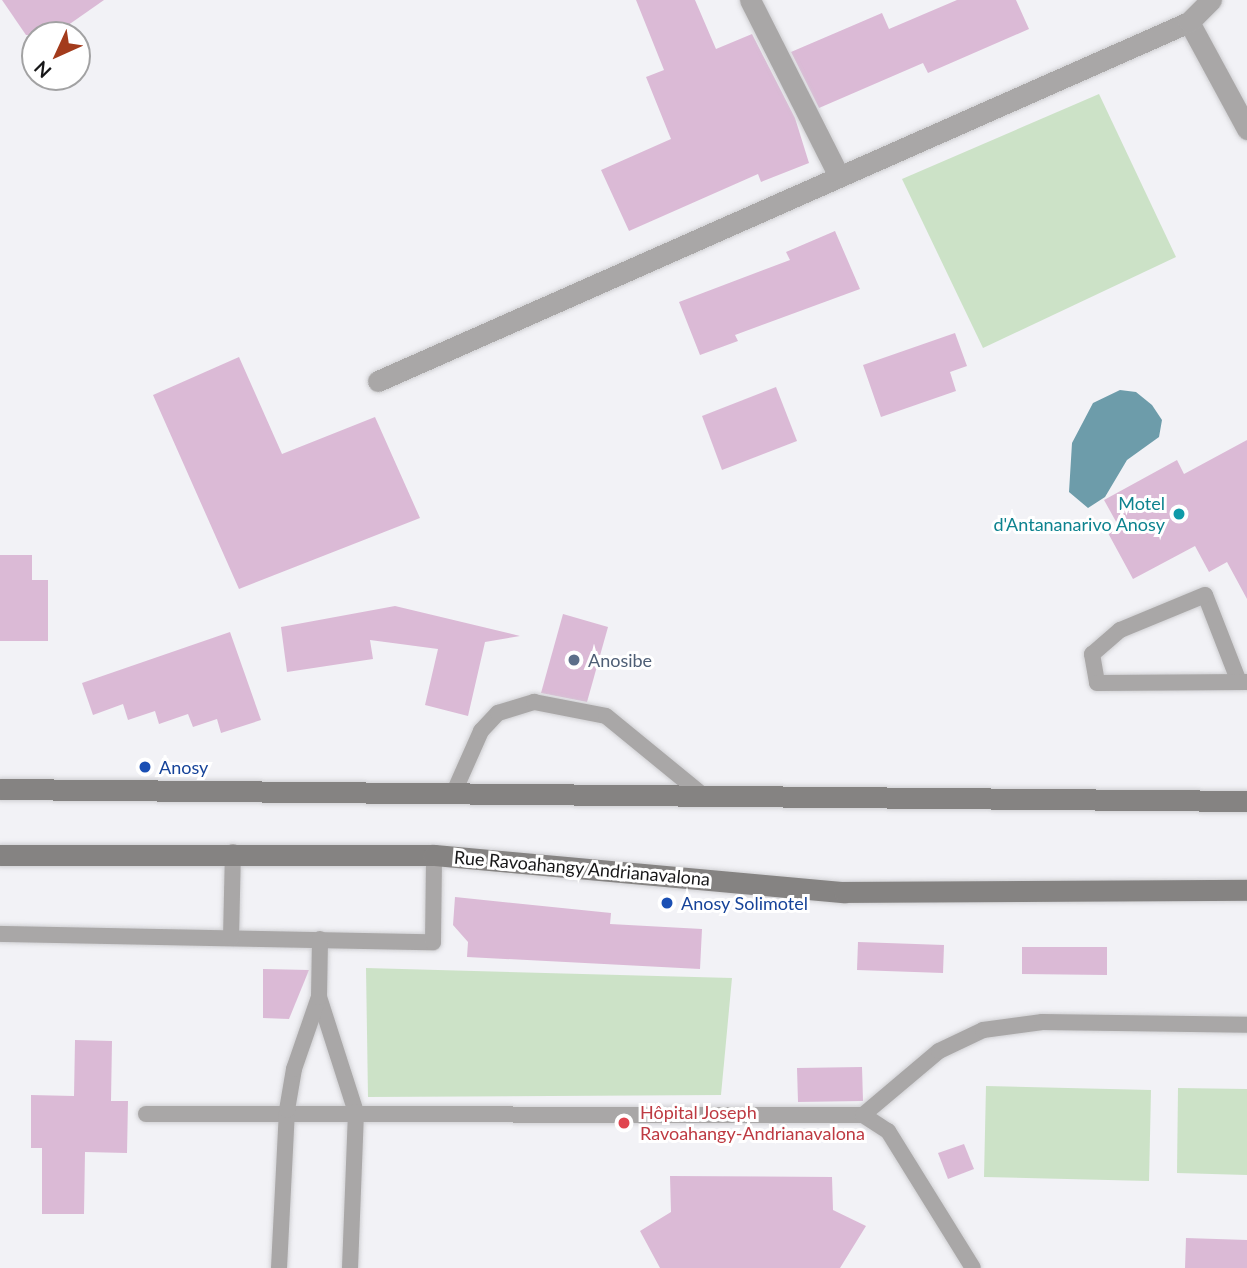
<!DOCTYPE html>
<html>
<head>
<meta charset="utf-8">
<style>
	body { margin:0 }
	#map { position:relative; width:1247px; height:1268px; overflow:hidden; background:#f2f2f6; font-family:Lato,sans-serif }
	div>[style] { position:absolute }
	.green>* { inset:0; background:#cce2c7 }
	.water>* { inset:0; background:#6d9caa }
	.building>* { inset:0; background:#dbbad6 }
	.roads { filter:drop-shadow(0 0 2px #cfcfd2) drop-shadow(0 0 2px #cfcfd2) }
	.lane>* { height:16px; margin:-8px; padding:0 8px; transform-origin:8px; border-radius:8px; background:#a9a7a7 }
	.street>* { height:21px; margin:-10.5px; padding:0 10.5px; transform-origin:10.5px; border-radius:10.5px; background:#a9a7a7 }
	.secondary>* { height:21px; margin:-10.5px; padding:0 10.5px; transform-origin:10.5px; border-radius:10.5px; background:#858382 }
	.dots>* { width:19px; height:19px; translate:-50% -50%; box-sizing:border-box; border:4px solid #fff; border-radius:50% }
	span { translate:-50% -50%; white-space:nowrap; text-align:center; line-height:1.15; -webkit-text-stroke:6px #fff; paint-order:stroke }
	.culture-label { font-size:18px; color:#0d838f }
	.right { translate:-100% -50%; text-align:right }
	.service-label { font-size:18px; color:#4e5e75 }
	.left { translate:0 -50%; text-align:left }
	.transit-label { font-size:18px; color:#164399 }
	.street-label { font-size:18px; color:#171718 }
	.health-label { font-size:18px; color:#be3a42 }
	.north { position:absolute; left:21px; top:21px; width:70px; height:70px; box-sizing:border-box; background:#fff; border:2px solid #a2a2a3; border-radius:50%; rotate:225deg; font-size:19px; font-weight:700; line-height:28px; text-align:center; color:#171718 }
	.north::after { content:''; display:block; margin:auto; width:24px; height:32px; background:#a33b1c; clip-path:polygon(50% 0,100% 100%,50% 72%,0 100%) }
</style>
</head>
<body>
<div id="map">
	<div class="green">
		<i style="clip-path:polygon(1099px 94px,1176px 257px,983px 348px,902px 179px)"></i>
		<i style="clip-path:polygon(366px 968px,732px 978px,721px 1095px,368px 1097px)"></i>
		<i style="clip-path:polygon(986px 1086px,1151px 1090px,1149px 1181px,984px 1177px)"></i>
		<i style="clip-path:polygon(1178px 1088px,1247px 1089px,1247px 1175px,1177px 1173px)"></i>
	</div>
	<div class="water">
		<i style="clip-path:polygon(1120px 390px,1136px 392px,1152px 405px,1162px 420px,1159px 437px,1127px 460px,1105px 497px,1088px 508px,1069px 492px,1072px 443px,1093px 403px)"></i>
	</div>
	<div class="building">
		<i style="clip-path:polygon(2px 0,104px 0,54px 35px,26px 35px)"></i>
		<i style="clip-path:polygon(636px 0,695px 0,716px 49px,752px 34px,795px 118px,809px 163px,761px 182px,758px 174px,629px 231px,601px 170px,671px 139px,646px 77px,664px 70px)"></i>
		<i style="clip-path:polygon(957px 0,1016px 0,1029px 29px,928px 73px,923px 63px,819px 108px,791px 52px,882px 13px,889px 29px)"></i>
		<i style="clip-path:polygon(835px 231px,860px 289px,735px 335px,738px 341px,700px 355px,679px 302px,790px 260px,786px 252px)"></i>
		<i style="clip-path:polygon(955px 333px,967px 366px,950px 372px,956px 391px,881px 417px,863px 365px)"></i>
		<i style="clip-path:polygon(239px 357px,282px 454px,375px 417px,420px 518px,239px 589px,153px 395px)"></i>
		<i style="clip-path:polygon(776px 387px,797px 441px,722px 470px,702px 416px)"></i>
		<i style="clip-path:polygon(1247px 440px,1247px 599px,1227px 562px,1209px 572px,1195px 546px,1133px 579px,1108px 533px,1119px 527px,1104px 500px,1177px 460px,1184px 474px)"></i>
		<i style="clip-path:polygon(0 555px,32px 555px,32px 580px,48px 580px,48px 641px,0 641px)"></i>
		<i style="clip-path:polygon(395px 606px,520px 636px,485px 642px,468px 716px,425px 705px,438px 649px,370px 640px,373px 659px,287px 672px,281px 627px)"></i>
		<i style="clip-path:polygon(563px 614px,608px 627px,587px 702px,541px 693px)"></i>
		<i style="clip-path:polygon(230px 632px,261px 720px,221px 733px,217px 719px,193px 727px,188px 714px,159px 724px,155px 711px,128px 720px,123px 704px,93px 715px,82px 683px)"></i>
		<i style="clip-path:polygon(455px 897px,611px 913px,610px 924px,702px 929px,700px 969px,467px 957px,468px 942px,453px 925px)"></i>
		<i style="clip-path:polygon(858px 942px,944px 945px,943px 973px,857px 970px)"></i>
		<i style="clip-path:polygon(1022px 947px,1107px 947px,1107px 975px,1022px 974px)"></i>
		<i style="clip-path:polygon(263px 969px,309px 970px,289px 1019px,263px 1018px)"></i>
		<i style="clip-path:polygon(75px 1040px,112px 1041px,111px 1101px,128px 1101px,127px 1153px,85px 1152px,84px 1214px,42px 1214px,42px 1148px,31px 1148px,31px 1095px,74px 1096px)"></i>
		<i style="clip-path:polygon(862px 1067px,863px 1101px,798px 1102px,797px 1068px)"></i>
		<i style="clip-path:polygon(964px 1144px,974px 1169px,948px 1179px,938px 1153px)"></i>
		<i style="clip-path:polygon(670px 1176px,832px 1177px,833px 1210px,866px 1226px,840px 1268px,660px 1268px,640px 1231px,671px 1212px)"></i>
		<i style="clip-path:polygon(1186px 1238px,1247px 1240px,1247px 1268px,1185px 1268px)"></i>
	</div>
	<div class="roads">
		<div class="lane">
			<i style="left:1239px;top:682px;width:93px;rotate:-111.3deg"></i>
			<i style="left:1205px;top:595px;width:92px;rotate:157.6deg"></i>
			<i style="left:1120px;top:630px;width:37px;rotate:139deg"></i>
			<i style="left:1092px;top:654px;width:29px;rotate:80deg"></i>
			<i style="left:1097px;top:683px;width:150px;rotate:-0.4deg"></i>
			<i style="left:454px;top:792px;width:67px;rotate:-66.1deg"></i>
			<i style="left:481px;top:731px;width:25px;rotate:-47deg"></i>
			<i style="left:498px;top:713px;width:38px;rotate:-17deg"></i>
			<i style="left:534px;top:702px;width:73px;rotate:11deg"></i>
			<i style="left:606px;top:716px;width:122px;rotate:39.3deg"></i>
			<i style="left:0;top:934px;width:433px;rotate:1.1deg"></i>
			<i style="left:433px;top:942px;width:87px;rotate:-89.3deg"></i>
			<i style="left:231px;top:938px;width:86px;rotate:-88.7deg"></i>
			<i style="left:319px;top:997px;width:121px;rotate:72.2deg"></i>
			<i style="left:356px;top:1112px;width:156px;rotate:92.2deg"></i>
			<i style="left:146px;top:1114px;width:717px;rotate:0.08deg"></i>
			<i style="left:863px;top:1115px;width:30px;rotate:33deg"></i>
			<i style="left:888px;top:1131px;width:161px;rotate:58.2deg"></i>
			<i style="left:863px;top:1115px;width:99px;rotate:-40.1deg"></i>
			<i style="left:939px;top:1051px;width:49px;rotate:-25.5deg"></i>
			<i style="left:983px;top:1030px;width:60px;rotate:-7.7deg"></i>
			<i style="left:1042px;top:1022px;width:205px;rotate:0.8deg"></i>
			<i style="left:279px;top:1268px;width:158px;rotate:-87.1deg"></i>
			<i style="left:287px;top:1110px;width:42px;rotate:-80.3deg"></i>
			<i style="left:294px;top:1069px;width:76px;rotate:-70.9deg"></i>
			<i style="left:319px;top:997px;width:58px;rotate:-89deg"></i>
		</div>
		<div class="street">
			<i style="left:750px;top:0;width:197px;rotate:63.2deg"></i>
			<i style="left:1189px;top:22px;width:122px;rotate:61.5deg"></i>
			<i style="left:378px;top:381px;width:887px;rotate:-23.88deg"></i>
			<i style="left:1189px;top:22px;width:31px;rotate:-45deg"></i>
		</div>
		<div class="secondary">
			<i style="left:0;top:789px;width:1247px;rotate:0.55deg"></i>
			<i style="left:0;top:855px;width:434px"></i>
			<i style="left:434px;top:855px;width:412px;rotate:5.2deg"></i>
			<i style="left:844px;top:892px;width:403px;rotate:-0.3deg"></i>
		</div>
	</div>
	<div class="dots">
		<i style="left:1179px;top:514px;background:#0f9aa8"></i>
		<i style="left:574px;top:660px;background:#5c6f8a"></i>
		<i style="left:145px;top:767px;background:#1a4fb4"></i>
		<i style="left:667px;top:903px;background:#1a4fb4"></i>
		<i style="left:624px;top:1123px;background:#e0444e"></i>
	</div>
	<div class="culture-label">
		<span class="right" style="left:1165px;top:514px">Motel<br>d'Antananarivo Anosy</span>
	</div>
	<div class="service-label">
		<span class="left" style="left:588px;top:660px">Anosibe</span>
	</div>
	<div class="transit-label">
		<span class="left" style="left:159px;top:767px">Anosy</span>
		<span class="left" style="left:681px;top:903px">Anosy Solimotel</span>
	</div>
	<div class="street-label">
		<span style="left:582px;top:868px;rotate:5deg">Rue Ravoahangy Andrianavalona</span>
	</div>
	<div class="health-label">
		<span class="left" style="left:640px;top:1123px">Hôpital Joseph<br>Ravoahangy-Andrianavalona</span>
	</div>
	<div class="north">N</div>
</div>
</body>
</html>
